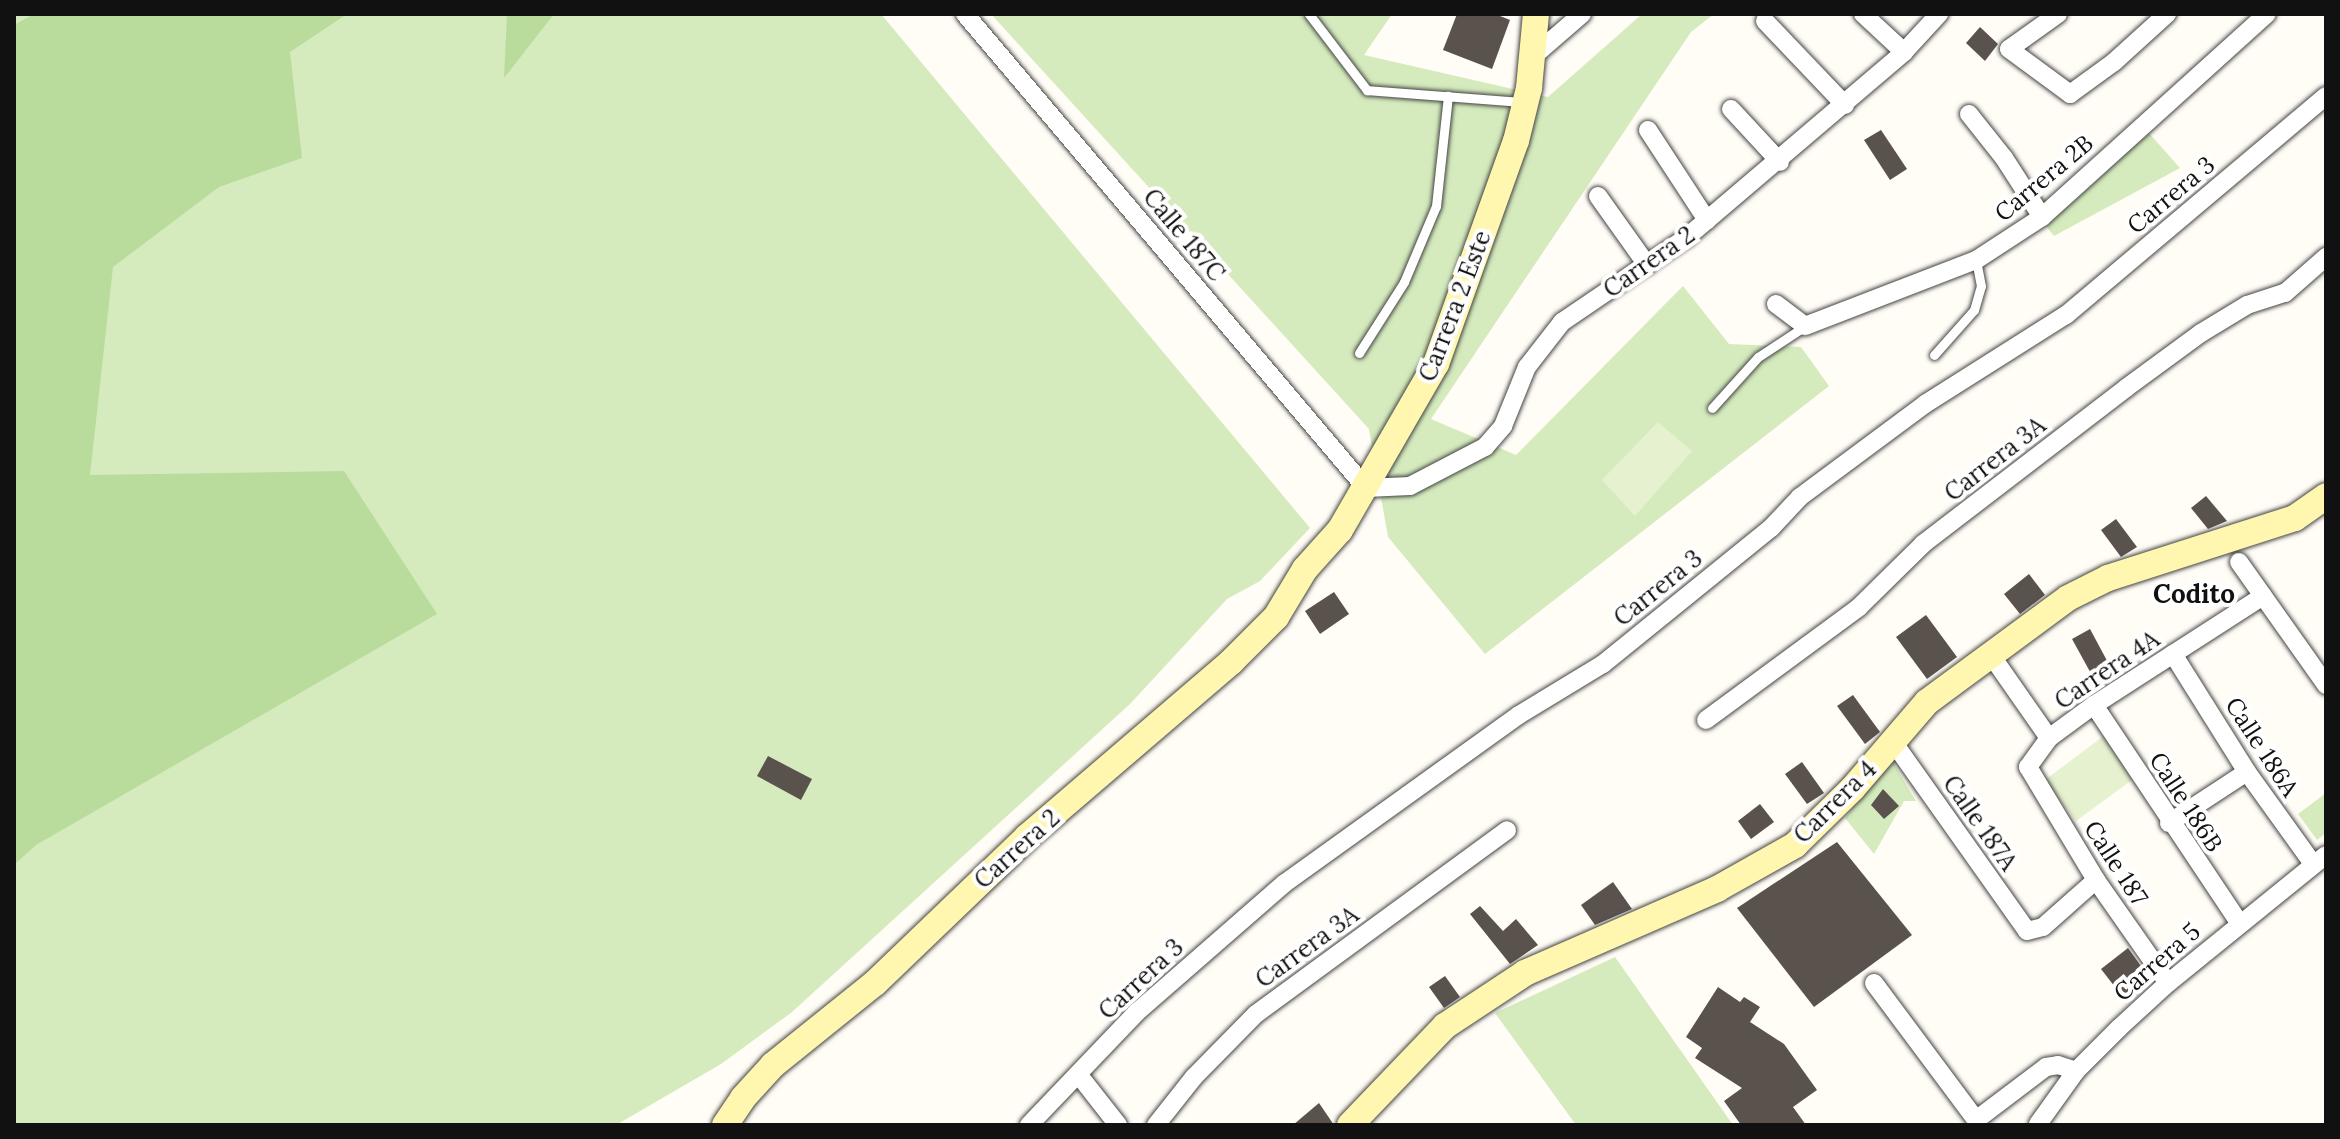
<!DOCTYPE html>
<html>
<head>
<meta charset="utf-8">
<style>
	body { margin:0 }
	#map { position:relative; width:2340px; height:1139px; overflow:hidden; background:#fffdf5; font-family:Lora,serif }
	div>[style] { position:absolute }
	.green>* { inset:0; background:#d5ebbd }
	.forest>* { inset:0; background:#b9dc9c }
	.pitch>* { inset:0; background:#e6f2cf }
	.building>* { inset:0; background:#5a524d }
	.roads { filter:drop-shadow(0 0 2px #444) drop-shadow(0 0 2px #444) }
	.lane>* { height:9px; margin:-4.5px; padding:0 4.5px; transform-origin:4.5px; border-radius:4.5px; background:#fff }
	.street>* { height:18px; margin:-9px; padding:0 9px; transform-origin:9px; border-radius:9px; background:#fff }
	.secondary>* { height:26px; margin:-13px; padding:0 13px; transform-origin:13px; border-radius:13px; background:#fff6b0 }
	span { translate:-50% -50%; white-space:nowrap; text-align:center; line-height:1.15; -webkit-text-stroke:8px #fff; paint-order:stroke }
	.street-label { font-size:24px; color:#111 }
	.neighbourhood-label { font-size:26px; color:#111; font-weight:700 }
	.frame { position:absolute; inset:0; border:16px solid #111; pointer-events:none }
</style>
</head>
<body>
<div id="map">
	<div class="green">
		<i style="clip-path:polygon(14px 14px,881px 14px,1310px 528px,1260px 581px,1227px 599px,1130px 704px,792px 1012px,721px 1064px,616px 1125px,14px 1125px)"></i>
		<i style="clip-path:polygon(991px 14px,1392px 14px,1364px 55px,1548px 97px,1642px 14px,1714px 14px,1691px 32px,1431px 419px,1516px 455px,1683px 286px,1729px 344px,1801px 347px,1829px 386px,1485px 654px,1388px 537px,1369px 429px)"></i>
		<i style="clip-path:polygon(2148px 132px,2180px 168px,2054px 236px,2046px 226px)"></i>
		<i style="clip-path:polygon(1891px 759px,1916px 801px,1904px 801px,1874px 854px,1845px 818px)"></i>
		<i style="clip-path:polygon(2326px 793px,2326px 833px,2317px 840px,2298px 814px)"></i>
		<i style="clip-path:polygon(1615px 957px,1733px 1125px,1576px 1125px,1495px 1013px)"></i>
	</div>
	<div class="forest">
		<i style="clip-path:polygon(34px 14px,347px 14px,290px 52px,302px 158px,219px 187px,113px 267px,90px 475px,344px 471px,437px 614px,36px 845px,14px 865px,14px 25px)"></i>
		<i style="clip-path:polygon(507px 14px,554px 14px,504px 78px)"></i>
	</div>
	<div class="pitch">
		<i style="clip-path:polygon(1658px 422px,1692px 451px,1635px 516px,1602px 480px)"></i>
		<i style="clip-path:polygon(2105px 735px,2136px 777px,2076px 821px,2045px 780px)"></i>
	</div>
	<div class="building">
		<i style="clip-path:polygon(1457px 14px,1495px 14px,1510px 20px,1492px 69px,1443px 50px)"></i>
		<i style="clip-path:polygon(1980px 27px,1998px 44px,1985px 61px,1966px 43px)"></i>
		<i style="clip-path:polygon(1881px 130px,1907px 169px,1890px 180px,1864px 140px)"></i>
		<i style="clip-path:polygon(2206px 496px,2227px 521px,2208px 529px,2191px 508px)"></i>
		<i style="clip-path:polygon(2116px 519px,2137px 547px,2121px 557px,2101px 530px)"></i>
		<i style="clip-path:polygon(2029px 574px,2045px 595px,2020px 614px,2004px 594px)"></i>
		<i style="clip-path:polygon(1334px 592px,1349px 614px,1320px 634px,1305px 611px)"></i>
		<i style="clip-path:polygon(1926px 615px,1957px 657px,1927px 679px,1896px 637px)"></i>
		<i style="clip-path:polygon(2090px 629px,2112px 670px,2094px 679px,2072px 639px)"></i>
		<i style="clip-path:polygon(1853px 695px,1880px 732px,1865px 744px,1837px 706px)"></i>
		<i style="clip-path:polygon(768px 756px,812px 779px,801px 800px,757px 776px)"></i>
		<i style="clip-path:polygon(1802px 762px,1824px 793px,1807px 804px,1785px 774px)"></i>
		<i style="clip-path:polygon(1883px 789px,1899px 806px,1884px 819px,1871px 805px)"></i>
		<i style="clip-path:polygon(1760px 804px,1774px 822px,1751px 839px,1738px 821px)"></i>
		<i style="clip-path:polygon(1837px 842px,1912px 935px,1814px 1007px,1737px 908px)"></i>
		<i style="clip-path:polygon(1613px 882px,1632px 909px,1595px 925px,1581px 905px)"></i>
		<i style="clip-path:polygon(1480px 906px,1503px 931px,1516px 919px,1538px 945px,1510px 964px,1470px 914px)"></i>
		<i style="clip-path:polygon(2128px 948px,2151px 980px,2125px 1000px,2101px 969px)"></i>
		<i style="clip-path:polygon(1445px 976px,1460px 997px,1444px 1008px,1429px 987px)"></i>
		<i style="clip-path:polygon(1718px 987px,1740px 1002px,1744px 997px,1760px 1007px,1750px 1022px,1784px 1044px,1817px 1090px,1793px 1107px,1806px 1125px,1741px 1125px,1724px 1101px,1742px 1088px,1695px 1058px,1702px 1048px,1686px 1037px)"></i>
		<i style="clip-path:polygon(1319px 1103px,1334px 1125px,1293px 1125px)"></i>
	</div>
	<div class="roads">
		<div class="lane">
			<i style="left:1309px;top:14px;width:96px;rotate:52.7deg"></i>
			<i style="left:1367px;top:90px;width:157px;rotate:4.4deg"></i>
			<i style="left:1359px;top:353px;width:84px;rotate:-57.6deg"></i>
			<i style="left:1404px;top:282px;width:82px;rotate:-67.2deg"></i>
			<i style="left:1436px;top:206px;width:111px;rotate:-83.8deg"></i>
			<i style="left:1934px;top:355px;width:60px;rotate:-48.4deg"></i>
			<i style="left:1974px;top:310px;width:25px;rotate:-74deg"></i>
			<i style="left:1981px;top:286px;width:26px;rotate:-101deg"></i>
			<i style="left:1712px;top:408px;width:69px;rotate:-48deg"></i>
			<i style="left:1758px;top:357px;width:56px;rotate:-33.4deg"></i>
		</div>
		<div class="street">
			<i style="left:965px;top:14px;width:621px;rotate:49.77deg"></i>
			<i style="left:1366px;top:488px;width:44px;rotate:-2.6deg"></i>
			<i style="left:1410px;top:486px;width:85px;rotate:-27.5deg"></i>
			<i style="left:1485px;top:447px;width:28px;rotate:-49deg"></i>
			<i style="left:1503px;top:426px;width:64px;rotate:-67.9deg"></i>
			<i style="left:1527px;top:367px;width:57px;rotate:-52.1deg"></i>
			<i style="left:1562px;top:322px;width:151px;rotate:-34.2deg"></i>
			<i style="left:1687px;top:237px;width:285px;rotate:-40.4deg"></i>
			<i style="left:1904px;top:52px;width:52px;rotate:-47.4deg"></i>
			<i style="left:1863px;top:14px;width:56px;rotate:42.8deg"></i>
			<i style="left:2058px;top:14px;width:60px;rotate:144.5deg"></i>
			<i style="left:2009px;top:49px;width:76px;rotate:36.4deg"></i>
			<i style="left:2070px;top:94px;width:54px;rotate:-36deg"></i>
			<i style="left:2114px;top:62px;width:72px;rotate:-42.2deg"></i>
			<i style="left:1765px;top:21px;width:116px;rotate:46.4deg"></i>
			<i style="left:1530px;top:59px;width:69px;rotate:-40.9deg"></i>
			<i style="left:1731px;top:109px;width:72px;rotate:47.2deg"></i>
			<i style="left:1969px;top:114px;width:56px;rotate:51.5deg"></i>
			<i style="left:2004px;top:158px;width:70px;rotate:57.2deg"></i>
			<i style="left:1648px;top:130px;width:108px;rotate:56.8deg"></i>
			<i style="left:1598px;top:196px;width:85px;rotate:54.6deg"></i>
			<i style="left:1776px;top:304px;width:36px;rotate:37deg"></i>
			<i style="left:1805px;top:326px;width:183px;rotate:-21.1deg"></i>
			<i style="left:1976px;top:260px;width:79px;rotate:-33.1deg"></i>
			<i style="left:2042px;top:217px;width:303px;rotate:-42.1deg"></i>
			<i style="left:2239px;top:562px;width:151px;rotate:54.7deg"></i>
			<i style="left:2173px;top:654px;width:139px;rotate:57.9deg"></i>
			<i style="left:2247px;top:772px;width:113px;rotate:54.3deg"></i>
			<i style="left:1991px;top:655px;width:101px;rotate:55.1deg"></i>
			<i style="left:2094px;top:705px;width:263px;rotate:56.3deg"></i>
			<i style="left:1706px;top:720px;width:190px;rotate:-36.4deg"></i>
			<i style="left:1859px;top:607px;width:90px;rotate:-44.5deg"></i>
			<i style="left:1923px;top:544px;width:256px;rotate:-37.5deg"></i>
			<i style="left:2126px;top:388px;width:93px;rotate:-36.3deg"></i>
			<i style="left:2201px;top:333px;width:54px;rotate:-31.3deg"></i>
			<i style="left:2247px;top:305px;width:40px;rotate:-18deg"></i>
			<i style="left:2285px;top:293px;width:55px;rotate:-41.3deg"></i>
			<i style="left:1894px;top:743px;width:230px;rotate:54.7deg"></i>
			<i style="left:2027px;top:931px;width:16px;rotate:-14deg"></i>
			<i style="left:2043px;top:927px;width:71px;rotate:-41.6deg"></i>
			<i style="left:2169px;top:823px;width:93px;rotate:-33.2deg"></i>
			<i style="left:1874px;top:983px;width:171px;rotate:53.3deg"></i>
			<i style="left:1976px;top:1120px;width:88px;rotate:-37.1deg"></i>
			<i style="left:2046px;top:1067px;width:12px;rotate:-9deg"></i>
			<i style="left:2058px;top:1065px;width:19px;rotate:18deg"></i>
			<i style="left:2168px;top:983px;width:126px;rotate:-125deg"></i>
			<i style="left:2096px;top:880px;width:132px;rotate:-121deg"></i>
			<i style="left:2028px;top:767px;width:36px;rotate:-54deg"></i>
			<i style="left:2049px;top:738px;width:56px;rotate:-36.3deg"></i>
			<i style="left:2094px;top:705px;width:201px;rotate:-32.8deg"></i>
			<i style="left:1078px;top:1074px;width:65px;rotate:51.9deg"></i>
			<i style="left:2038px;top:1124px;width:65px;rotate:-54.4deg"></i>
			<i style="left:2076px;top:1071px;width:61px;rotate:-45deg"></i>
			<i style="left:2119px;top:1028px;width:67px;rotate:-42.6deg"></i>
			<i style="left:2168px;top:983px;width:203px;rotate:-39deg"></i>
			<i style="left:1029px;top:1125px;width:156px;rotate:-46.3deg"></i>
			<i style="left:1137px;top:1012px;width:196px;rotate:-41.1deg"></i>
			<i style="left:1285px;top:883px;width:288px;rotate:-35.7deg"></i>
			<i style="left:1519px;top:715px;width:98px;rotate:-31.3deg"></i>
			<i style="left:1603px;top:664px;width:216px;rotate:-39deg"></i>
			<i style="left:1771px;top:528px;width:42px;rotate:-46.9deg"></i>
			<i style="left:1800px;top:497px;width:156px;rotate:-36.6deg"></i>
			<i style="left:1925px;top:404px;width:167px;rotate:-32.3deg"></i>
			<i style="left:2066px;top:315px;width:340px;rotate:-40.1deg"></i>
			<i style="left:1156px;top:1125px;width:61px;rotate:-51.6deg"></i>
			<i style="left:1194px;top:1077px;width:88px;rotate:-45.5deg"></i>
			<i style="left:1256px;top:1014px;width:311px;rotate:-36.2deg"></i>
		</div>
		<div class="secondary">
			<i style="left:725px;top:1125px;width:32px;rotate:-56deg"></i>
			<i style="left:743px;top:1098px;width:45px;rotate:-47.7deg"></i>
			<i style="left:773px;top:1065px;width:131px;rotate:-38.8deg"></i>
			<i style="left:875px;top:983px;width:211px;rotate:-43.8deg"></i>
			<i style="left:1027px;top:837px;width:269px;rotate:-40.6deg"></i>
			<i style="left:1231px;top:662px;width:64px;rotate:-45deg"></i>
			<i style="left:1276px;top:617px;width:56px;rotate:-58.9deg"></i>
			<i style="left:1305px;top:569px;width:52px;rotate:-48.1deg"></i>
			<i style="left:1340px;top:530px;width:192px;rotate:-60deg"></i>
			<i style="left:1436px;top:364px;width:237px;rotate:-70.3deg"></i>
			<i style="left:1516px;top:141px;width:55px;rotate:-76.2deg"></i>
			<i style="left:1529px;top:88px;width:74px;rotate:-84.6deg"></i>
			<i style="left:1350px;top:1125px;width:137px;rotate:-46.2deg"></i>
			<i style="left:1445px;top:1026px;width:96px;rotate:-33.5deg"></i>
			<i style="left:1525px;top:973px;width:210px;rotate:-23.6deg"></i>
			<i style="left:1717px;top:889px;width:90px;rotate:-29.4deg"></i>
			<i style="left:1795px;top:845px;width:81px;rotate:-44.5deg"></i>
			<i style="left:1853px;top:788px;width:113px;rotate:-49.3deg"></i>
			<i style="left:1927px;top:702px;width:175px;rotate:-36.4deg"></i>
			<i style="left:2068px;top:598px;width:45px;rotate:-26.6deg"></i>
			<i style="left:2108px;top:578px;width:196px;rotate:-17.8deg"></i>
			<i style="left:2295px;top:518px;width:38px;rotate:-35deg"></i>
		</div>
	</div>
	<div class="street-label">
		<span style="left:2044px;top:178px;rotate:-40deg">Carrera 2B</span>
		<span style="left:2171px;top:195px;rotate:-40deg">Carrera 3</span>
		<span style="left:1184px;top:235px;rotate:50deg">Calle 187C</span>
		<span style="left:1649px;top:262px;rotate:-35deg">Carrera 2</span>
		<span style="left:1455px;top:306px;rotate:-69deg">Carrera 2 Este</span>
		<span style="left:1995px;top:459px;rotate:-38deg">Carrera 3A</span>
		<span style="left:1658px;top:588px;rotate:-39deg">Carrera 3</span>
		<span style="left:2107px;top:670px;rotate:-34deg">Carrera 4A</span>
		<span style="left:2262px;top:747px;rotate:57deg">Calle 186A</span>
		<span style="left:1835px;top:802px;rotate:-45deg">Carrera 4</span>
		<span style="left:2186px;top:802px;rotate:57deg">Calle 186B</span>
		<span style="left:1980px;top:823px;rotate:55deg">Calle 187A</span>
		<span style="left:1017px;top:849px;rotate:-42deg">Carrera 2</span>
		<span style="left:2116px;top:863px;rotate:57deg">Calle 187</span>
		<span style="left:1307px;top:947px;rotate:-36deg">Carrera 3A</span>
		<span style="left:2157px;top:962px;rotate:-41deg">Carrera 5</span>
		<span style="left:1141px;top:979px;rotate:-43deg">Carrera 3</span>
	</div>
	<div class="neighbourhood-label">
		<span style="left:2194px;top:594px">Codito</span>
	</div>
	<div class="frame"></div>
</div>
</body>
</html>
